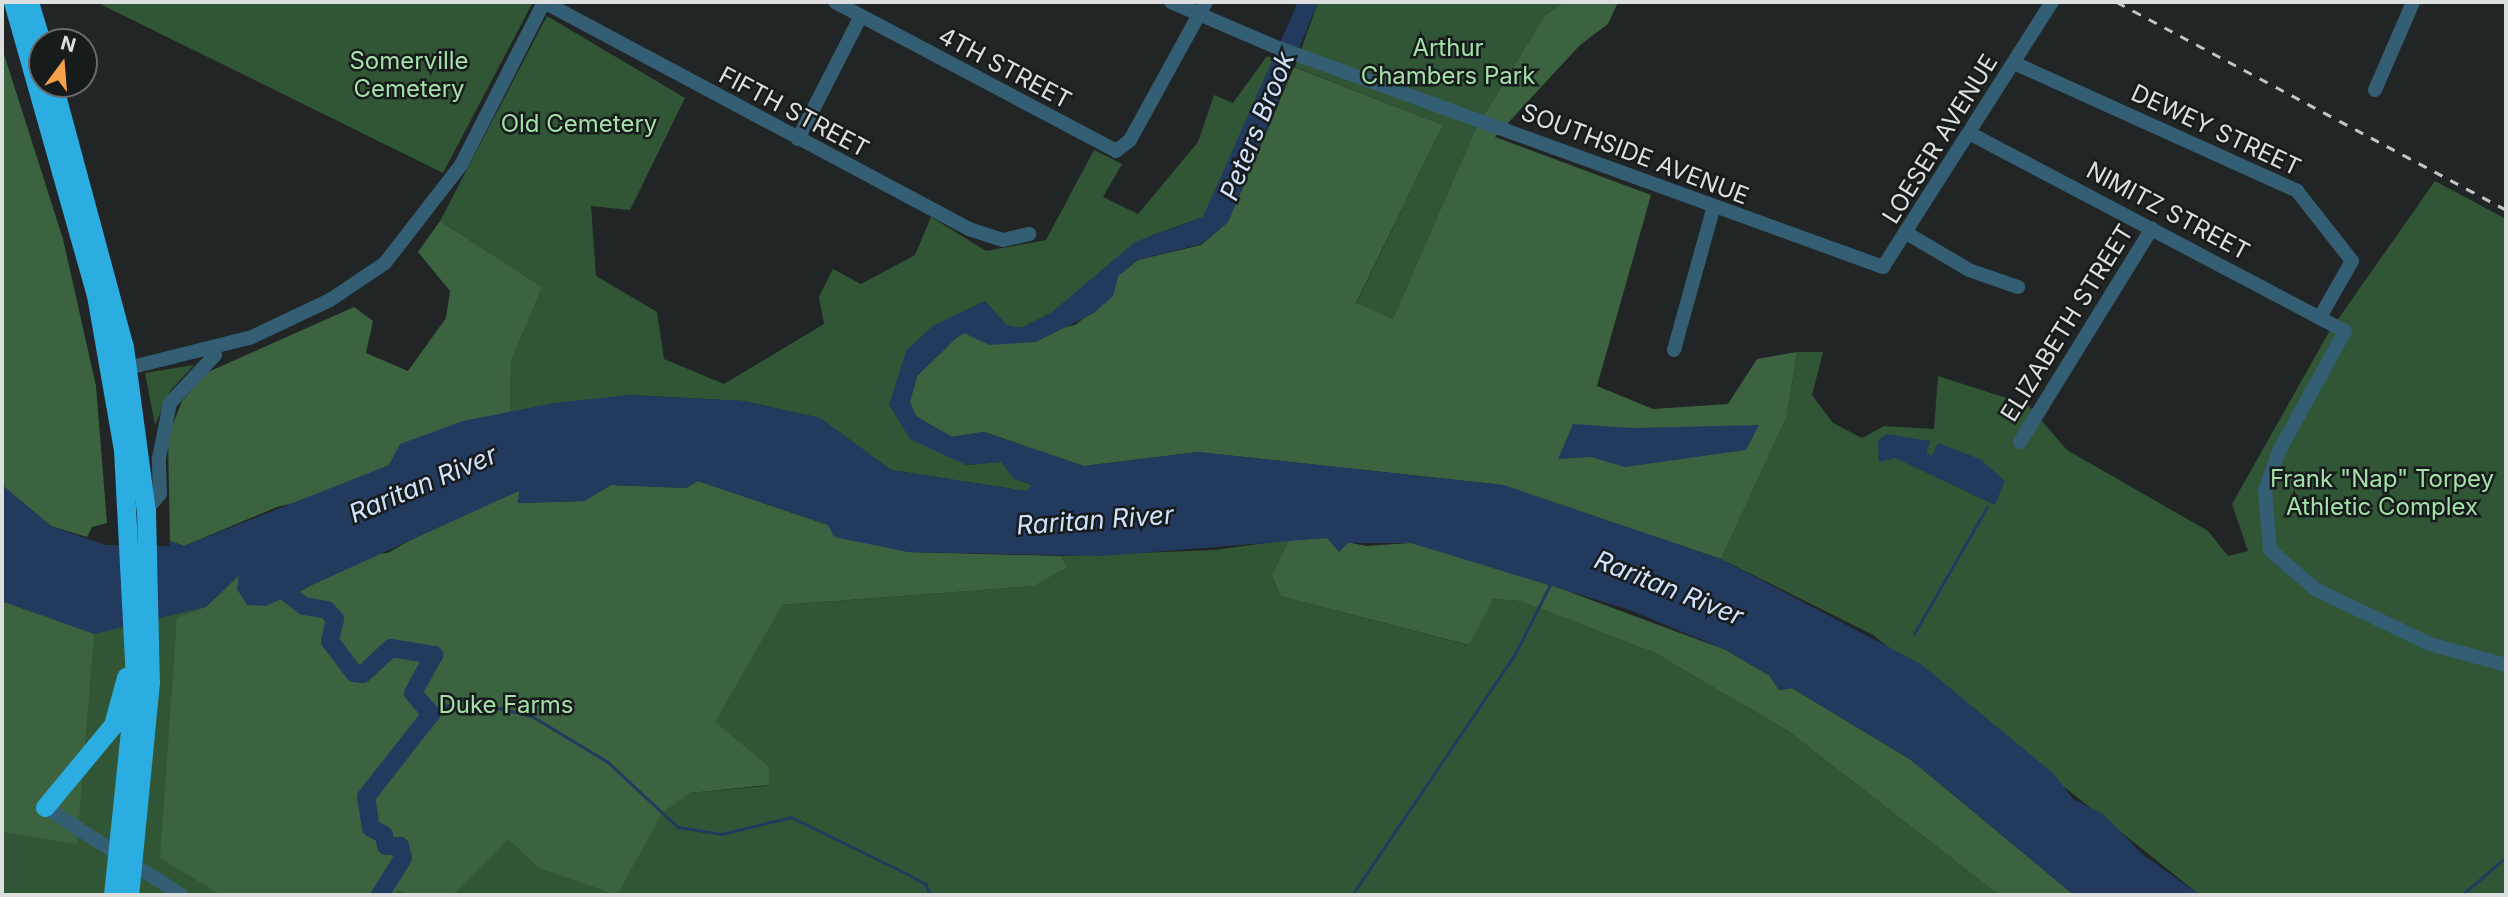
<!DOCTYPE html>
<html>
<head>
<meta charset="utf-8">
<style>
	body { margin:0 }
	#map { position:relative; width:2508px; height:897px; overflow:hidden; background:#222525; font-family:Inter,sans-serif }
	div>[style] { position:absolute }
	.green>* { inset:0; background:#315635 }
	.forest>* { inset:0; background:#3c6340 }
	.water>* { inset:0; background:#233a5f }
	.stream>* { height:2.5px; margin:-1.25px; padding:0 1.25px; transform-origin:1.25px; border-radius:1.25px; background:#233a5f }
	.river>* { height:18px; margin:-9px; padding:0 9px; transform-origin:9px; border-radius:9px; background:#233a5f }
	.minor>* { height:14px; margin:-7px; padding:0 7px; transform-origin:7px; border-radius:7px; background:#335e73 }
	.highway>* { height:19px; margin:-9.5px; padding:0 9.5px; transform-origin:9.5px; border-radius:9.5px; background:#2cade2 }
	.rail>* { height:2.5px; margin-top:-1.25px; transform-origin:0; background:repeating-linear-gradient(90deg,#c1c4c4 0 9px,transparent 0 18px) }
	span { translate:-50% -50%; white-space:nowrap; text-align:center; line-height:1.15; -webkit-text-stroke:5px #181b1c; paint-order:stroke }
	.park-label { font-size:24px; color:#a3e1a8 }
	.street-label { font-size:24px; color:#dddfdf }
	.water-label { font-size:26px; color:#d1e2fc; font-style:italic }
	.frame { position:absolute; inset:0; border:4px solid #dddfdf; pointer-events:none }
	.north { position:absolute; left:28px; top:28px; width:70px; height:70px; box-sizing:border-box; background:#181b1c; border:2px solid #67696a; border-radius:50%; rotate:16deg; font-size:19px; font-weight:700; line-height:28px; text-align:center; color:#dddfdf }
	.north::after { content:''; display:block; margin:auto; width:24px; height:32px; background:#f8a14a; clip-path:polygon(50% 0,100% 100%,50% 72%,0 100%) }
</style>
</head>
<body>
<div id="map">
	<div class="green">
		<i style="clip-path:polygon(96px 2px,533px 2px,443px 173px)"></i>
		<i style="clip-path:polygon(1318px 2px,1565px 2px,1545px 15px,1474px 132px,1393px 319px,1356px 304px,1443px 125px,1295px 67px)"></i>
		<i style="clip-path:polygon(547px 16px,685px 98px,630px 210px,591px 206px,596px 276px,657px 312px,664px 359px,724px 384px,824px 324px,819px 297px,833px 269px,861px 284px,915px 255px,931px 217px,986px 251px,1046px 240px,1094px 150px,1122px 164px,1103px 197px,1138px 214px,1198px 142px,1214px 95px,1233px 103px,1267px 56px,1276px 60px,1203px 217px,1150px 236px,1051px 313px,1021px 328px,1006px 325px,985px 301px,933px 326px,906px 351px,902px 373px,966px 465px,1001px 462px,1014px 478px,1033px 486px,1026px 491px,891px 470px,820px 418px,744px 401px,630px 395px,510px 412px,511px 362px,542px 287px,440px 221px)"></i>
		<i style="clip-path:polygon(evenodd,2435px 181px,2506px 219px,2506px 895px,2200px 895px,1873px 635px,1721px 559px,1787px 416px,1797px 352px,1823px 352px,1812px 395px,1833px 423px,1862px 438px,1884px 426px,1934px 429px,1938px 376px,2028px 405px,2067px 450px,2208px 531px,2228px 556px,2248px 551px,2232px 504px,2329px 332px,2435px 181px,1930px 441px,1926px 452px,1995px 505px,1896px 458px,1930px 441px)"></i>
		<i style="clip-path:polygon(194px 365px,170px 391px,155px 425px,145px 373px)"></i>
		<i style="clip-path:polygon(evenodd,1289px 540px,1272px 575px,1280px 596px,1468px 645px,1492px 599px,1520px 601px,1655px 653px,1788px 731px,1999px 895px,2px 895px,2px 601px,32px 615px,206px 607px,783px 605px,1034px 586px,1067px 568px,1061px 556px,1214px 550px,1289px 540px,715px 722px,768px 786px,690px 793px,665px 810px,715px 722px)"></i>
	</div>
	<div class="forest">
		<i style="clip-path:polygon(1565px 2px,1618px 2px,1608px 24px,1580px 45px,1495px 137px,1651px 195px,1597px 386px,1653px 409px,1728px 404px,1757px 359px,1797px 352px,1787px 416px,1721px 559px,1503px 485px,1198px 452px,1084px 466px,984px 432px,952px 437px,916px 416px,910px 403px,917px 376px,956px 338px,964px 333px,1000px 341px,1075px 325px,1113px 296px,1118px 276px,1138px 260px,1201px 245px,1228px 222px,1294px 67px,1443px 125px,1356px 303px,1393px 319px,1474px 132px,1545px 15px)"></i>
		<i style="clip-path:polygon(2px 48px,63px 239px,96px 386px,107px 523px,92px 527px,87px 537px,51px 526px,2px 485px)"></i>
		<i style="clip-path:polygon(440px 221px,542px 287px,511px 362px,510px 412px,401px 444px,389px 465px,319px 497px,277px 507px,184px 546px,170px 541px,168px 437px,182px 401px,208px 372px,354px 307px,373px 321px,366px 353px,408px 371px,446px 318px,450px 291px,418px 252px)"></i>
		<i style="clip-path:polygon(698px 481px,908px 552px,1061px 556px,1067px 568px,1034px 586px,782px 605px,715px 722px,769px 767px,769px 785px,690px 793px,662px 813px,617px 895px,539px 868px,508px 839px,452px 895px,406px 895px,398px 889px,393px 895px,221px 895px,160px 858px,177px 618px,206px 607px,239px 575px,243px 583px,293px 595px,367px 555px,388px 553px,440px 523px,519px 491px,519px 503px,584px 501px,611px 485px,686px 488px)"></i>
		<i style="clip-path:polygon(1328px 538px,1366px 546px,1411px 543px,1513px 571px,1726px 650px,1770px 676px,1779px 690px,1792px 688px,1911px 760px,2074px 895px,1999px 895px,1788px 731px,1655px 653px,1520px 601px,1493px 599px,1469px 645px,1280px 596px,1272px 575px,1289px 540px)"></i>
		<i style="clip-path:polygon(2px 601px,94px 634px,77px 844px,2px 832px)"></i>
	</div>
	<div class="water">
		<i style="clip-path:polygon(1298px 2px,1318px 2px,1228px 222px,1201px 244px,1137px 260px,1118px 276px,1113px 296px,1094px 313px,1036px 342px,989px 345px,964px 333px,956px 338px,917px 376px,910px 402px,916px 416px,952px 437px,983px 432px,1084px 466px,1198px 452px,1503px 485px,1721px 559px,1921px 664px,2054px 774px,2073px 799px,2103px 814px,2142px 854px,2200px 895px,2074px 895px,1911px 760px,1792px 688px,1779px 690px,1770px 676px,1726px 650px,1627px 609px,1411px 543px,1348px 543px,1339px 552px,1327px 538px,1102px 556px,908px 552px,834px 537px,828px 525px,698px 481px,686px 488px,611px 485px,584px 501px,518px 503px,519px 491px,266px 606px,247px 605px,237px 589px,239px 575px,206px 607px,94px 634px,2px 601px,2px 485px,51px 526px,105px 545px,169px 546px,170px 541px,184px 546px,389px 465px,400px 444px,463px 421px,554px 403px,630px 395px,744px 401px,820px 418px,891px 470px,1026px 491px,1032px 485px,1014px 479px,1001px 462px,966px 465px,910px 439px,889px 405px,906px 351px,933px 326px,985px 301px,1006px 325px,1021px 328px,1051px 313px,1135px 242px,1203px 217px)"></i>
		<i style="clip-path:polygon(1573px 424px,1633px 428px,1759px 425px,1746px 450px,1625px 467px,1591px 457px,1558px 459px)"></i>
		<i style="clip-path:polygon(1886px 434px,1930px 441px,1926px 452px,1932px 456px,1938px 443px,1980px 459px,2005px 481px,1995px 505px,1896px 458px,1879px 462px,1878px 441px)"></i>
	</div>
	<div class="stream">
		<i style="left:1914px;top:634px;width:146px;rotate:-60.1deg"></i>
		<i style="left:431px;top:714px;width:34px;rotate:-27deg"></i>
		<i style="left:461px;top:699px;width:73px;rotate:13.5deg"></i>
		<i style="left:532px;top:716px;width:89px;rotate:31.2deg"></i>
		<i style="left:608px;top:762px;width:96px;rotate:42.9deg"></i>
		<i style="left:678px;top:827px;width:45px;rotate:9deg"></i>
		<i style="left:722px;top:834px;width:71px;rotate:-13.8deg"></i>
		<i style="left:791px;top:817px;width:128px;rotate:26deg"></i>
		<i style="left:906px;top:873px;width:23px;rotate:29deg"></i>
		<i style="left:926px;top:884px;width:12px;rotate:70deg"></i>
		<i style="left:1352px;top:895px;width:289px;rotate:-55.9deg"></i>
		<i style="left:1514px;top:656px;width:82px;rotate:-63.1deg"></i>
		<i style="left:2462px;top:895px;width:58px;rotate:-40.8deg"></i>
	</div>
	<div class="river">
		<i style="left:273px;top:582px;width:39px;rotate:38deg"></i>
		<i style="left:304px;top:606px;width:23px;rotate:10deg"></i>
		<i style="left:327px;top:610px;width:12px;rotate:48deg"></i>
		<i style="left:335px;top:619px;width:23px;rotate:103deg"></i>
		<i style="left:330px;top:641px;width:40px;rotate:53deg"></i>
		<i style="left:354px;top:673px;width:9px;rotate:6deg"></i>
		<i style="left:363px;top:674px;width:38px;rotate:-43deg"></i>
		<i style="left:391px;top:648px;width:44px;rotate:9.2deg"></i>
		<i style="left:434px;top:655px;width:43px;rotate:118.9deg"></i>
		<i style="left:413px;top:693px;width:28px;rotate:49deg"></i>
		<i style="left:431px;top:714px;width:105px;rotate:128.1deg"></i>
		<i style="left:366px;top:797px;width:31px;rotate:81deg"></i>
		<i style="left:371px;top:828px;width:15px;rotate:28deg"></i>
		<i style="left:384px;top:835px;width:11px;rotate:80deg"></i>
		<i style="left:386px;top:846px;width:14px"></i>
		<i style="left:400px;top:846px;width:12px;rotate:76deg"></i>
		<i style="left:403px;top:858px;width:44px;rotate:121.9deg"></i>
	</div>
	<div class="minor">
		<i style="left:544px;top:2px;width:482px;rotate:28.1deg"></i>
		<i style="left:969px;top:229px;width:36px;rotate:18deg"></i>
		<i style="left:1003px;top:240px;width:27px;rotate:-13deg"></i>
		<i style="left:835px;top:2px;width:318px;rotate:27.9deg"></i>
		<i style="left:1116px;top:151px;width:18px;rotate:-38deg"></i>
		<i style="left:1130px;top:140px;width:158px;rotate:-61.2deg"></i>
		<i style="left:1171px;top:2px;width:114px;rotate:23.2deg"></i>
		<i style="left:1276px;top:47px;width:646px;rotate:19.92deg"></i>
		<i style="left:1883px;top:267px;width:314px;rotate:-57.5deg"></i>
		<i style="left:2014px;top:63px;width:311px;rotate:24.3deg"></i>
		<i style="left:2297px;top:191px;width:89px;rotate:51.8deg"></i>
		<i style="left:2352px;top:261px;width:64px;rotate:119.7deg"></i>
		<i style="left:2375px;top:90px;width:96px;rotate:-66.6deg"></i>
		<i style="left:1969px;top:133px;width:425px;rotate:27.8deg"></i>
		<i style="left:2345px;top:331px;width:137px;rotate:118.8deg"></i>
		<i style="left:2279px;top:451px;width:41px;rotate:109.7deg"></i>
		<i style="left:2265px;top:490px;width:60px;rotate:85.2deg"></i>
		<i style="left:2270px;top:550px;width:60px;rotate:40.9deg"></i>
		<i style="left:2315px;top:589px;width:127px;rotate:25.6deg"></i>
		<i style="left:2430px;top:644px;width:79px;rotate:15.4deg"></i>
		<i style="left:798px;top:139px;width:138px;rotate:-62.9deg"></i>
		<i style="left:1908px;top:234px;width:71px;rotate:30.5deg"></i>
		<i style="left:1969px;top:270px;width:52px;rotate:19.1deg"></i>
		<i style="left:1674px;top:350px;width:146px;rotate:-74.5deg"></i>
		<i style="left:120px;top:370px;width:136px;rotate:-14deg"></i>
		<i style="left:252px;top:337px;width:86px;rotate:-25.4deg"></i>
		<i style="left:330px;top:300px;width:66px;rotate:-33.9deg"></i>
		<i style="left:385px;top:263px;width:124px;rotate:-52.2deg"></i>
		<i style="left:461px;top:165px;width:183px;rotate:-63deg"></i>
		<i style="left:2020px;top:442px;width:251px;rotate:-58.3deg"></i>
		<i style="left:146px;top:511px;width:22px;rotate:-51deg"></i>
		<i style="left:160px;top:494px;width:36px;rotate:-92deg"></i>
		<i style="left:159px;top:458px;width:56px;rotate:-78.7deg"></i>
		<i style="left:170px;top:403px;width:66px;rotate:-46.8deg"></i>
		<i style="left:45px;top:807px;width:162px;rotate:32.9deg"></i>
	</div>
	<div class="highway">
		<i style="left:13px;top:2px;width:305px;rotate:74.2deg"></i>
		<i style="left:96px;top:295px;width:157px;rotate:80.1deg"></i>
		<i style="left:123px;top:450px;width:232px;rotate:87deg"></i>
		<i style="left:135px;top:682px;width:214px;rotate:95.9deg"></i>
		<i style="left:29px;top:2px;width:45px;rotate:73.2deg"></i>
		<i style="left:53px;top:84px;width:272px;rotate:74.9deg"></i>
		<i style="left:124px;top:347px;width:165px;rotate:82.4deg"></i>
		<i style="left:146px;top:511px;width:171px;rotate:88.7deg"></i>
		<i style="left:150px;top:682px;width:214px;rotate:95.6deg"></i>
		<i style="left:45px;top:807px;width:107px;rotate:-50.3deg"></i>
		<i style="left:113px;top:725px;width:50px;rotate:-74.8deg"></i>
	</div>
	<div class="rail">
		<i style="left:2117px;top:2px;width:441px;rotate:28.1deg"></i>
	</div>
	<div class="park-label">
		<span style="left:1448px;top:62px">Arthur<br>Chambers Park</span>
		<span style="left:409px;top:75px">Somerville<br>Cemetery</span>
		<span style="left:579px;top:124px">Old Cemetery</span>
		<span style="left:2382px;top:493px">Frank "Nap" Torpey<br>Athletic Complex</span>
		<span style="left:506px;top:705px">Duke Farms</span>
	</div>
	<div class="street-label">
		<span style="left:1005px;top:68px;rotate:28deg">4TH STREET</span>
		<span style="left:794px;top:112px;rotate:28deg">FIFTH STREET</span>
		<span style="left:2216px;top:130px;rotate:25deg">DEWEY STREET</span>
		<span style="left:1940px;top:139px;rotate:-58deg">LOESER AVENUE</span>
		<span style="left:1635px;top:154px;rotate:21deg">SOUTHSIDE AVENUE</span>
		<span style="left:2168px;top:211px;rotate:28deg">NIMITZ STREET</span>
		<span style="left:2067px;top:323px;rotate:-58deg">ELIZABETH STREET</span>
	</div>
	<div class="water-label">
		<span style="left:1257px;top:126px;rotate:-68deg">Peters Brook</span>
		<span style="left:423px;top:484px;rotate:-23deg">Raritan River</span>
		<span style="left:1095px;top:520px;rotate:-4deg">Raritan River</span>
		<span style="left:1669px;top:588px;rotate:22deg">Raritan River</span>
	</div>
	<div class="frame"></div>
	<div class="north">N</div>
</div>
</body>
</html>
